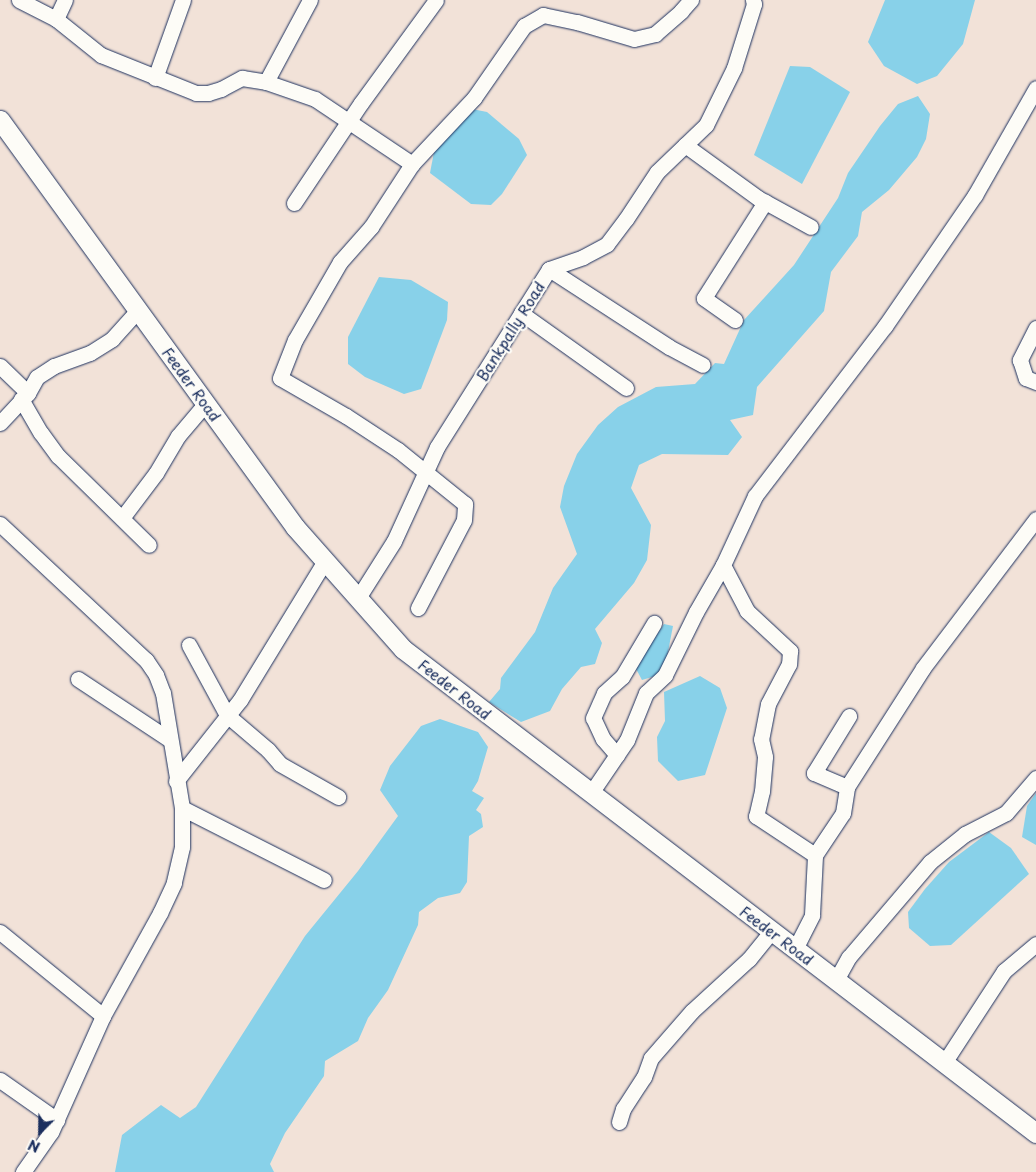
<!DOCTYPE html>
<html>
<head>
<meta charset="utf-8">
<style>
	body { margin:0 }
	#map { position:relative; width:1036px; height:1172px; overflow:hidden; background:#f2e2d8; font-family:"Playpen Sans",sans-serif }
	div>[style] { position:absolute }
	.water>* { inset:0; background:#88d1e9 }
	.roads { filter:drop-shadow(0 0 1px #1b2f5e) drop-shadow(0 0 1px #1b2f5e) }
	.minor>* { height:15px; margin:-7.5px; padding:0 7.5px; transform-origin:7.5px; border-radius:7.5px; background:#fdfcf7 }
	.tertiary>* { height:19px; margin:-9.5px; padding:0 9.5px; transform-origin:9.5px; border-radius:9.5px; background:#fdfcf7 }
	span { translate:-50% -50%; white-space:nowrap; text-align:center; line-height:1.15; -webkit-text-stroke:4.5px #fdfcf7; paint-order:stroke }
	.street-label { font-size:15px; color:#1b2f5e }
	.north { position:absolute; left:15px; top:1107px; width:50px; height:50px; -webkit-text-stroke:4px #fdfcf7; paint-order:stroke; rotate:203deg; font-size:14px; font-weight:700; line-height:20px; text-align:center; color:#1b2f5e }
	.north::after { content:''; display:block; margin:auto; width:18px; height:22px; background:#1b2f5e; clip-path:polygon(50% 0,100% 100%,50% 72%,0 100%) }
</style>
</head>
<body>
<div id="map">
	<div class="water">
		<i style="clip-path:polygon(885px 0,975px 0,963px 44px,937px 76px,917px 84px,884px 66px,868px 42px)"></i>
		<i style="clip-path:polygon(790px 66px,810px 67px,850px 92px,802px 184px,754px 155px)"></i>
		<i style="clip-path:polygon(918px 96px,930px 114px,926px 139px,917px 157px,889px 190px,862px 212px,858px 236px,831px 272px,824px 311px,757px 387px,753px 415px,730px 420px,742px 437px,728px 455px,662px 454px,639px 465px,631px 488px,651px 525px,647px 560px,634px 583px,595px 629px,602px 643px,595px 664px,581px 667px,562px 689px,550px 711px,521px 722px,489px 702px,500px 689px,501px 678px,535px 632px,553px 588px,577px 554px,560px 507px,564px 486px,577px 454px,598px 425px,618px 407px,656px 387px,695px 384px,715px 363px,724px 364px,744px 320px,794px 265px,838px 198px,848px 173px,880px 126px,898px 104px)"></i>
		<i style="clip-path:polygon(472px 109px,487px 112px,519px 139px,527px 155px,502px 194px,491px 205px,471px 204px,430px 173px,434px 152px)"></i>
		<i style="clip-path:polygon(379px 277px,411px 280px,448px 302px,447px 320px,421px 389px,404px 394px,365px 377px,348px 364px,348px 337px)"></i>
		<i style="clip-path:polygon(664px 624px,673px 626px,666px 662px,655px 676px,642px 680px,635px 667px)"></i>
		<i style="clip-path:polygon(700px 676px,720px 688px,727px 708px,705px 775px,678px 781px,658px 761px,657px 737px,665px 721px,664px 692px)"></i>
		<i style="clip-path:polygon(440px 719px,478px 732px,488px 747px,478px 781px,472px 791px,484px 798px,476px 810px,481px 814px,483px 827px,469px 836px,467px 882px,460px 893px,438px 898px,419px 912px,418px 925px,388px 990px,368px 1018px,358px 1041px,325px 1061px,324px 1076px,285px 1133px,270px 1164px,274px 1172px,115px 1172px,122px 1135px,161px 1105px,180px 1118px,196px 1107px,305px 936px,358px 871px,398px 816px,380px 790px,390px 766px,421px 726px)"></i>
		<i style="clip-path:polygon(1036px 793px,1036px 845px,1022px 837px,1027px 806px)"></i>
		<i style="clip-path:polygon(989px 832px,1011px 848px,1029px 874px,951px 945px,930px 946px,909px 928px,908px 912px,925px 889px,949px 862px)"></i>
	</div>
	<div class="roads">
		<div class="minor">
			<i style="left:19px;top:0;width:42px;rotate:27.2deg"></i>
			<i style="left:56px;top:19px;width:58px;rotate:38.7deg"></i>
			<i style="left:101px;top:55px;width:102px;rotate:21.8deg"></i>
			<i style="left:196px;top:93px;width:12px"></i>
			<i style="left:208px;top:93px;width:14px;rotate:-17deg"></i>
			<i style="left:221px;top:89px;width:24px;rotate:-28deg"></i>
			<i style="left:242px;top:78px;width:24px;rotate:9deg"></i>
			<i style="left:266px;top:82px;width:52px;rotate:19.1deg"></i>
			<i style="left:315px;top:99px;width:117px;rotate:33.8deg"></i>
			<i style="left:56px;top:19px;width:21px;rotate:-65deg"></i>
			<i style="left:155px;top:78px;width:83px;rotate:-70.3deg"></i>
			<i style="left:266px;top:82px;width:93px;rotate:-61.8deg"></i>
			<i style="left:685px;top:145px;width:90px;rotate:36deg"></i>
			<i style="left:758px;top:198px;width:60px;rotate:28.7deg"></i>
			<i style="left:294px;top:203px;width:120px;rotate:-56.2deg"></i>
			<i style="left:361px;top:103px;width:127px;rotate:-53.9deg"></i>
			<i style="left:549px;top:269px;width:143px;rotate:33deg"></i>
			<i style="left:669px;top:347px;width:38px;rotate:28deg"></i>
			<i style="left:521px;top:313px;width:129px;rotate:35.5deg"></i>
			<i style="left:735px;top:320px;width:38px;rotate:-145deg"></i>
			<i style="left:704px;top:298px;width:114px;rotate:-57.6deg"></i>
			<i style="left:1036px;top:328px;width:36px;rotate:117deg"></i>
			<i style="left:1020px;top:360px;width:19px;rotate:72deg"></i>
			<i style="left:1026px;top:378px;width:11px;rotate:22deg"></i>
			<i style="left:0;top:366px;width:39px;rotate:44deg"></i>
			<i style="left:21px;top:399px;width:39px;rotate:60deg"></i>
			<i style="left:41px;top:433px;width:29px;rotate:54deg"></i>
			<i style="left:58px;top:456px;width:127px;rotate:44.4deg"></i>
			<i style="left:0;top:423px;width:41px;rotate:-47deg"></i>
			<i style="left:28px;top:393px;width:18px;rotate:-61deg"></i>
			<i style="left:37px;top:377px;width:20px;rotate:-33deg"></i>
			<i style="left:54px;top:366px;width:38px;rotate:-20deg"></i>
			<i style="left:90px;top:353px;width:26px;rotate:-32deg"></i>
			<i style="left:112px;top:339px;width:39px;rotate:-48deg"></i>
			<i style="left:122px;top:518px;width:56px;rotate:-52.9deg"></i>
			<i style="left:156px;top:473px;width:43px;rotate:-59.3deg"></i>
			<i style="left:178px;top:436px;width:43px;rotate:-49.7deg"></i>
			<i style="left:0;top:524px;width:200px;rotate:43deg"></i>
			<i style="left:146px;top:660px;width:18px;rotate:56deg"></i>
			<i style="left:156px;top:675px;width:19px;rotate:69deg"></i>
			<i style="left:163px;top:693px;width:117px;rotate:80.6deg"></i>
			<i style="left:182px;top:808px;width:39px;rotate:90deg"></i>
			<i style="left:182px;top:847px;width:37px;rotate:103deg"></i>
			<i style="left:174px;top:883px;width:33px;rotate:115deg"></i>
			<i style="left:160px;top:913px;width:118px;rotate:119deg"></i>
			<i style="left:103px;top:1016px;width:127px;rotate:114.1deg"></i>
			<i style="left:51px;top:1132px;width:49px;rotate:125deg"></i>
			<i style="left:723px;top:565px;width:52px;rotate:62.4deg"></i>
			<i style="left:747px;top:611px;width:59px;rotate:42.9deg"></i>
			<i style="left:790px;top:651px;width:13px;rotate:94deg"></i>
			<i style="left:789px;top:664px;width:45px;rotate:117.7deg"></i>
			<i style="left:768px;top:704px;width:36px;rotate:101deg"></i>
			<i style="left:761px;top:739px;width:18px;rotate:77deg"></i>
			<i style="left:765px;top:757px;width:34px;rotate:95deg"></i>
			<i style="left:762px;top:791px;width:26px;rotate:103deg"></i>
			<i style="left:756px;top:816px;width:71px;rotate:33.5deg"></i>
			<i style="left:358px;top:598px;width:67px;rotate:-57.7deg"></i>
			<i style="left:394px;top:541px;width:103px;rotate:-65.4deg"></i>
			<i style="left:437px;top:447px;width:210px;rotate:-57.8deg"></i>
			<i style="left:549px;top:269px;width:36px;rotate:-19deg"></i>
			<i style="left:583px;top:257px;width:27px;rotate:-28deg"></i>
			<i style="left:607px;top:244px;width:31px;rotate:-53deg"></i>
			<i style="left:626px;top:219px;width:56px;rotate:-56.6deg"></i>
			<i style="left:657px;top:172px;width:68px;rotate:-43.8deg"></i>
			<i style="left:706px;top:125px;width:64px;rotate:-63.8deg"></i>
			<i style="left:734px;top:68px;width:67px;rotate:-72.6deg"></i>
			<i style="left:754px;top:4px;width:4px;rotate:-104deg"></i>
			<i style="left:418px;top:608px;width:99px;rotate:-62.4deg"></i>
			<i style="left:464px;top:520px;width:16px;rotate:-86deg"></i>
			<i style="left:465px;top:504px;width:86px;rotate:-141.1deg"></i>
			<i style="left:398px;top:450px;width:62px;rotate:-146.8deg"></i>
			<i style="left:346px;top:416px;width:76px;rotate:-150.1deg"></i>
			<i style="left:280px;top:378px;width:41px;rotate:-68.5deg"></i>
			<i style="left:295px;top:340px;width:90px;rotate:-60deg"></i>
			<i style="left:340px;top:262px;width:47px;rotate:-48.5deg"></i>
			<i style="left:371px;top:227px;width:75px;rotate:-56.9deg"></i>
			<i style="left:412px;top:164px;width:91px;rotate:-46.8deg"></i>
			<i style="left:474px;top:98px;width:88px;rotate:-55.2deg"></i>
			<i style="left:524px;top:26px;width:22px;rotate:-30deg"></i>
			<i style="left:543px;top:15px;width:35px;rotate:12deg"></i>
			<i style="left:577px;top:22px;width:59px;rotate:16.6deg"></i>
			<i style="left:634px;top:39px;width:22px;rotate:-13deg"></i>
			<i style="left:655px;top:34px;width:35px;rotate:-41deg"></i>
			<i style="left:681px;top:11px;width:15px;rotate:-48deg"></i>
			<i style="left:189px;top:645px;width:80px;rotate:61.5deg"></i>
			<i style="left:227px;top:715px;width:54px;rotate:40.5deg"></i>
			<i style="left:268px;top:750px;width:18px;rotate:49deg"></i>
			<i style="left:280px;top:764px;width:67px;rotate:29.6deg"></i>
			<i style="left:78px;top:679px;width:110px;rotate:33.5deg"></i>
			<i style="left:617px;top:755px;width:21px;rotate:-131deg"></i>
			<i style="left:603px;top:739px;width:23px;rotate:-115deg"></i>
			<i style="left:593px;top:718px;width:27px;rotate:-66deg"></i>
			<i style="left:604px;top:693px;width:24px;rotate:-42deg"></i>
			<i style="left:622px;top:677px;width:63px;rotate:-59.3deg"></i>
			<i style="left:176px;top:781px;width:103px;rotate:-51.7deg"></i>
			<i style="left:240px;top:700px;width:163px;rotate:-58.6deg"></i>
			<i style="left:847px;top:787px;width:36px;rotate:-157deg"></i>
			<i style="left:814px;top:773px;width:67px;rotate:-58.4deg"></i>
			<i style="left:591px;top:793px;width:64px;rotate:-55.8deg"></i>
			<i style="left:627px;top:740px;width:51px;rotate:-68deg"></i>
			<i style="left:646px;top:693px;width:26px;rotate:-43deg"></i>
			<i style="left:665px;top:675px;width:70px;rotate:-63.8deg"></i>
			<i style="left:696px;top:612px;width:54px;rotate:-60.1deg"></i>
			<i style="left:723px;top:565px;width:76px;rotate:-65.1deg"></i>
			<i style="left:755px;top:496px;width:214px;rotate:-52.6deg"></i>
			<i style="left:885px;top:326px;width:159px;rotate:-55.5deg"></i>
			<i style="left:975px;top:195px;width:123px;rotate:-60.3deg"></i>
			<i style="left:182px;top:808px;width:159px;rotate:26.9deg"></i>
			<i style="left:0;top:932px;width:133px;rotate:39.2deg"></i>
			<i style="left:795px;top:949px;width:38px;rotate:-63deg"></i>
			<i style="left:812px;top:915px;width:60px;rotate:-87.1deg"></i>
			<i style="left:815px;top:855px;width:50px;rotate:-56.3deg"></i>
			<i style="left:843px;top:813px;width:26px;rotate:-81deg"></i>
			<i style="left:847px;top:787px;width:141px;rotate:-57.4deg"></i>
			<i style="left:923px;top:668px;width:187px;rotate:-52.8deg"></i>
			<i style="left:836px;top:980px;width:26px;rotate:-61deg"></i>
			<i style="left:849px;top:957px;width:125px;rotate:-49.5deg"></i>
			<i style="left:930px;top:862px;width:45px;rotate:-38.7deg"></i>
			<i style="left:965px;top:834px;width:46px;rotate:-27.1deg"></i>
			<i style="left:1006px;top:813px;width:46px;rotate:-49.4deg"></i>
			<i style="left:944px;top:1063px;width:110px;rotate:-56.9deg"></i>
			<i style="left:1004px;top:971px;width:42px;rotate:-40.2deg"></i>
			<i style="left:0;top:1080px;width:70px;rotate:35.1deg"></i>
			<i style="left:619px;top:1122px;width:14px;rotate:-73deg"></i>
			<i style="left:623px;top:1109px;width:38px;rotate:-57deg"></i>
			<i style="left:644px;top:1077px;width:20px;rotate:-70deg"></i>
			<i style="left:651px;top:1058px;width:62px;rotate:-48.9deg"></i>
			<i style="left:692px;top:1011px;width:77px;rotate:-42.4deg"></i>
			<i style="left:749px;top:959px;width:36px;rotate:-51deg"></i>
		</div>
		<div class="tertiary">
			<i style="left:0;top:120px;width:503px;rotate:54.06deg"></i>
			<i style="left:295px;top:527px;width:163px;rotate:48.5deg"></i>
			<i style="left:403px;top:649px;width:797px;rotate:37.4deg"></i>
		</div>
	</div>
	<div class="street-label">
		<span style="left:510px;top:331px;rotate:-58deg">Bankpally Road</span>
		<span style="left:192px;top:384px;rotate:54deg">Feeder Road</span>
		<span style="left:455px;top:689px;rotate:38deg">Feeder Road</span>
		<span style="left:777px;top:935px;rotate:37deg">Feeder Road</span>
	</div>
	<div class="north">N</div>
</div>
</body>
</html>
